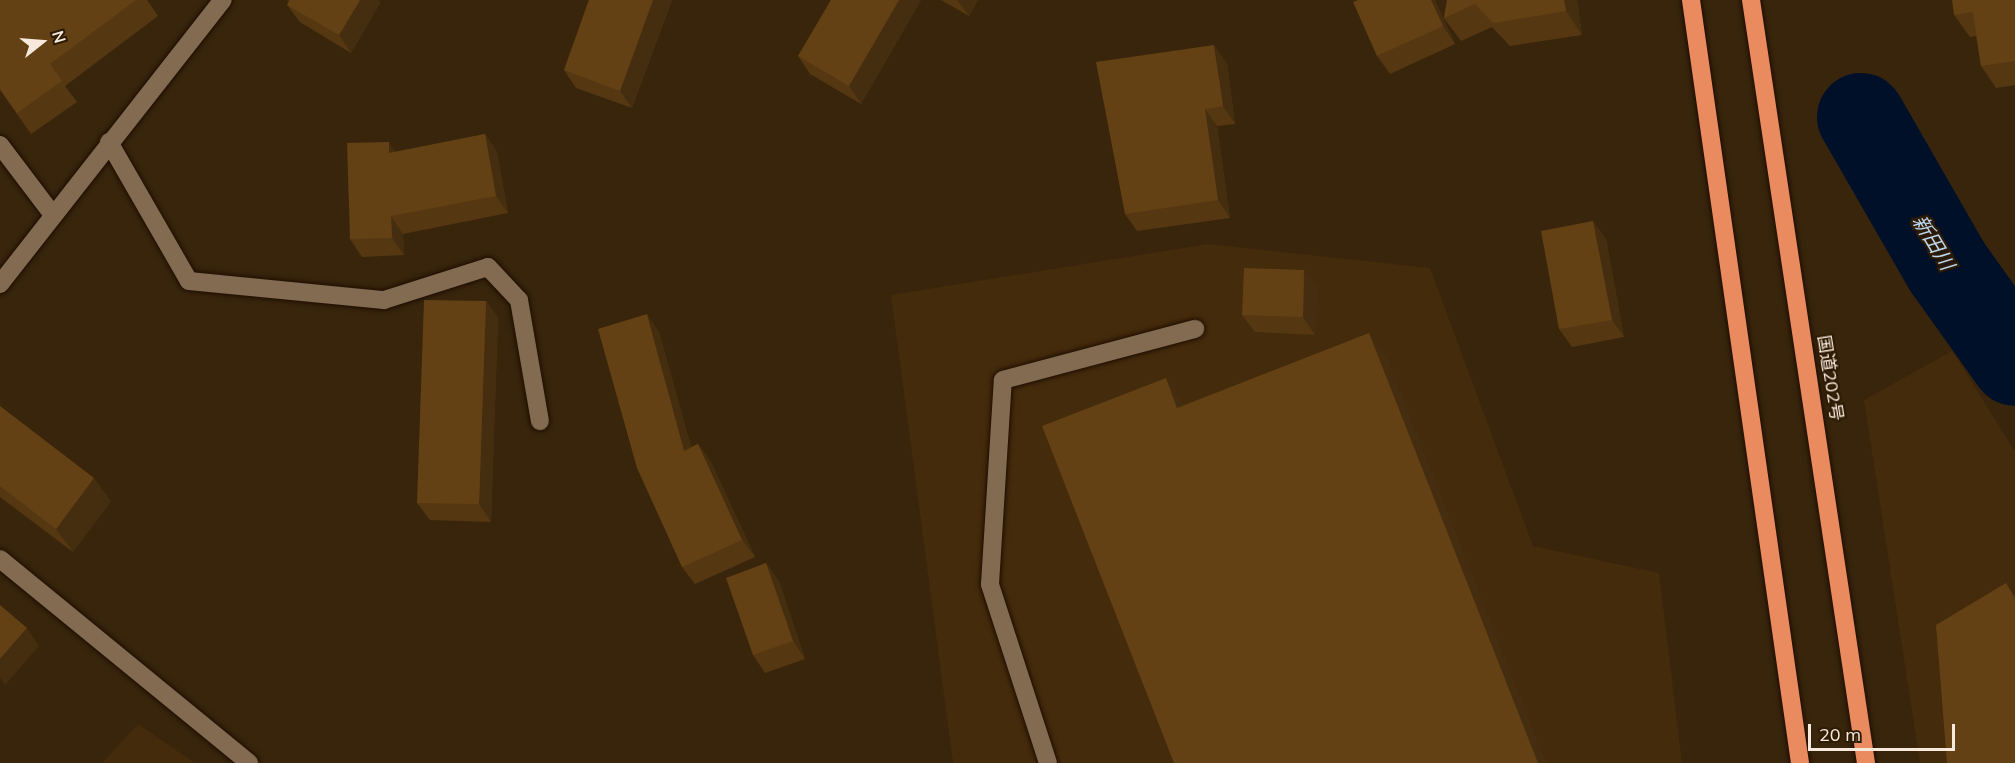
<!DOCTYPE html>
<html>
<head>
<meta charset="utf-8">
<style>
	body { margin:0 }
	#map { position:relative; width:2015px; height:763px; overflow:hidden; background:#38250c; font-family:Mulish,"Noto Sans JP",sans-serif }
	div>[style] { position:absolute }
	.built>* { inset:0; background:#442b0b }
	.river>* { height:88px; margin:-44px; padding:0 44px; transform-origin:44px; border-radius:44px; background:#001028 }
	.roads { filter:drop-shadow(0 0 2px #1f0d00) drop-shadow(0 0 2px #1f0d00) }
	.street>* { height:18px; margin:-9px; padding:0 9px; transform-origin:9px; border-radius:9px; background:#826b51 }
	.secondary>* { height:18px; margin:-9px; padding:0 9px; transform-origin:9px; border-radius:9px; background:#826b51 }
	.highway>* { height:18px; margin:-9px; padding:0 9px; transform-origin:9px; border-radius:9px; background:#e98b5f }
	.wall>* { inset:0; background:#553812 }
	.shaded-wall>* { inset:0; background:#452e0f }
	.building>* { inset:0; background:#634115 }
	span { translate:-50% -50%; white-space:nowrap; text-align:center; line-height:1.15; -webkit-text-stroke:4.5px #2e1b03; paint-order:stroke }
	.street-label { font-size:18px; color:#f7e9db }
	.water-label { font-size:20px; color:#bed8f5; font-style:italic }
	.north { position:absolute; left:12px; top:12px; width:60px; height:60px; -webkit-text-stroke:4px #2e1b03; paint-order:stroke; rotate:73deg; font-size:16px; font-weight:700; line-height:24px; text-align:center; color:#f7e9db }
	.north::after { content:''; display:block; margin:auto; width:21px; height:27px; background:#f7e9db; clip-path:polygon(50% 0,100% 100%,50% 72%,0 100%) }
	.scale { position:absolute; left:1808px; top:724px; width:147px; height:27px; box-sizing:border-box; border:3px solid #f7e9db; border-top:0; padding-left:8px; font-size:18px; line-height:21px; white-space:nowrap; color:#f7e9db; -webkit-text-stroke:4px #2e1b03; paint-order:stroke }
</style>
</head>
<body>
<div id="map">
	<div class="built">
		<i style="clip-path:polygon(1208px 244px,1430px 268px,1533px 546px,1659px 573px,1682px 763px,953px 763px,891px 295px)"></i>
		<i style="clip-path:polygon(1952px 351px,2015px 451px,2015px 763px,1920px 763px,1864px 400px)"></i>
		<i style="clip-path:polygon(138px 724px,195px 763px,102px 763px)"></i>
	</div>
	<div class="river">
		<i style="left:1861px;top:117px;width:174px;rotate:60.1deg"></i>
		<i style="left:1948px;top:268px;width:115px;rotate:54.5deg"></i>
	</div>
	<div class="roads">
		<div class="street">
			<i style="left:109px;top:142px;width:160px;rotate:60.1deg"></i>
			<i style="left:189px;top:281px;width:196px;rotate:5.6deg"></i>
			<i style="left:384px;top:300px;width:109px;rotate:-17.6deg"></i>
			<i style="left:488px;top:267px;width:45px;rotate:46.8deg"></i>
			<i style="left:519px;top:300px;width:123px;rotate:80.2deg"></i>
			<i style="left:0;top:145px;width:88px;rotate:52.9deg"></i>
			<i style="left:0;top:559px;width:322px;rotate:39.3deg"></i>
			<i style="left:1048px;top:763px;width:188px;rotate:-108deg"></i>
			<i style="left:990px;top:584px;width:204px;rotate:-86.4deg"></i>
			<i style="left:1003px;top:380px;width:199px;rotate:-14.9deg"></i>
		</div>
		<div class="secondary">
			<i style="left:0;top:284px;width:361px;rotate:-51.9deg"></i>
		</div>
		<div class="highway">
			<i style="left:1691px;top:0;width:771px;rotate:81.87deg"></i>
			<i style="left:1751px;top:0;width:772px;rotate:81.43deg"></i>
		</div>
	</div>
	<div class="wall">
		<i style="clip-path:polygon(0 0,147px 0,158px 16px,65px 86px,77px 102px,31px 134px,0 90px)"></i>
		<i style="clip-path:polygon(287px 0,378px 0,380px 3px,351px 53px,300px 22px,287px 5px,289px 1px)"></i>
		<i style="clip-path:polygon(589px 0,672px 0,632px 108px,576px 88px,564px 70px)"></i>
		<i style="clip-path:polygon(831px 0,921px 0,861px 104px,810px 74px,798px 56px)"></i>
		<i style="clip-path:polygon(941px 0,978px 0,969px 16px)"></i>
		<i style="clip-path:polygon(1358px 0,1435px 0,1455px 44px,1390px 74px,1377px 56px)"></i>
		<i style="clip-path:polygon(1447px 0,1577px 0,1582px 35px,1510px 46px,1492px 27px,1461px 41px,1444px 18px)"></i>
		<i style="clip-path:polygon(2015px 0,2015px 85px,1996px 88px,1981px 66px,1976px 36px,1970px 37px,1954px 15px)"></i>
		<i style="clip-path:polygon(1227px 63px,1235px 124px,1217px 126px,1230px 218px,1137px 231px,1125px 214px)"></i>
		<i style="clip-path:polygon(485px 134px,497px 152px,508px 213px,403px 234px,404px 255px,362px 257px,350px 239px,395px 152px)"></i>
		<i style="clip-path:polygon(1606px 239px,1624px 337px,1572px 347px,1559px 329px)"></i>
		<i style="clip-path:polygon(1304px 270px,1317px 287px,1315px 335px,1255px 332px,1242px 315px)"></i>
		<i style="clip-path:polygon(486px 301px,498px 318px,491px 522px,430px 520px,417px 503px)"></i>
		<i style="clip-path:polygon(659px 332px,691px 447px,698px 444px,711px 462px,755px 557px,695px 584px,682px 567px)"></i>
		<i style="clip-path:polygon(0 406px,111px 501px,73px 552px,0 497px)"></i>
		<i style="clip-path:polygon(766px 563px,779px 581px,805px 659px,765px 673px,753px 655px)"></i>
	</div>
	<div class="shaded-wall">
		<i style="clip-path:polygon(360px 0,378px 0,380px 3px,351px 53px,339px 35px)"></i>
		<i style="clip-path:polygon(653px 0,672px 0,632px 108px,620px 91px)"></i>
		<i style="clip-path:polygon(899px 0,921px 0,861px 104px,849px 86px)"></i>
		<i style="clip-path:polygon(957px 0,978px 0,969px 16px)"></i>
		<i style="clip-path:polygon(1431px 0,1435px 0,1455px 44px,1443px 26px)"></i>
		<i style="clip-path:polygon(1564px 0,1577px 0,1582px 35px,1566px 11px)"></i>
		<i style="clip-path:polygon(1214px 45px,1227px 63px,1235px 124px,1223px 106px)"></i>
		<i style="clip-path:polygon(1205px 109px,1217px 126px,1230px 218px,1218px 200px)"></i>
		<i style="clip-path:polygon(485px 134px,497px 152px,508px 213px,496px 196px)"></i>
		<i style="clip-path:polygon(389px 142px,401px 160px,389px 153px)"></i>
		<i style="clip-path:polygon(391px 216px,403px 234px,404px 255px,392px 238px)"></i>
		<i style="clip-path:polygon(1593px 221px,1606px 239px,1624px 337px,1612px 320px)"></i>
		<i style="clip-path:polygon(1304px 270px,1317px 287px,1315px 335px,1303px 317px)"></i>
		<i style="clip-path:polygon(486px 301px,498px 318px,491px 522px,479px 504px)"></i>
		<i style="clip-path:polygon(647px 314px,659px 332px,697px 468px,684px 451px)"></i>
		<i style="clip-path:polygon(1369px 333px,1388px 360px,1546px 763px,1538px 763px)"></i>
		<i style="clip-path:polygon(1166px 378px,1184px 404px,1196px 434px,1177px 408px)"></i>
		<i style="clip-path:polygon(698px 444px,711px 462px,755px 557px,742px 540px)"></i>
		<i style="clip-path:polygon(94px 478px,111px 501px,73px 552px,56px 529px)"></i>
		<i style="clip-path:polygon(766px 563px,779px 581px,805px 659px,793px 641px)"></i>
		<i style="clip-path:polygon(27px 628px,39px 646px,5px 685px,0 677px,0 659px)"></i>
	</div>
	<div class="building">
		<i style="clip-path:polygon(0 0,136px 0,50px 64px,62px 81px,17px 113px,0 89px)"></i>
		<i style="clip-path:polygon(290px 0,360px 0,339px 35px,287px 5px)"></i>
		<i style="clip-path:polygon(589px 0,653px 0,620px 91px,564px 70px)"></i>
		<i style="clip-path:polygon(831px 0,899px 0,849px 86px,798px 56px)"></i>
		<i style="clip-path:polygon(1358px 0,1431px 0,1443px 26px,1377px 56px,1353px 2px)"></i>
		<i style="clip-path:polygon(1447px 0,1564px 0,1566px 11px,1493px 23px,1475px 4px,1444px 18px)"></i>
		<i style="clip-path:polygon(1952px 0,2015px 0,2015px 61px,1981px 66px,1973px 12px,1954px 15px)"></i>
		<i style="clip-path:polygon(1214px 45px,1223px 106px,1205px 109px,1218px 200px,1125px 214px,1096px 62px)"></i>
		<i style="clip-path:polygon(485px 134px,496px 196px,391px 216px,392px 238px,350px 239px,347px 143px,389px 142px,389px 153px)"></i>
		<i style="clip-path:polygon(1593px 221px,1612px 320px,1559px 329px,1541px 231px)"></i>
		<i style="clip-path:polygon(1244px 268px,1304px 270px,1303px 317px,1242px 315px)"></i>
		<i style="clip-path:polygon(424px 300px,486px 301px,479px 504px,417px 503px)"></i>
		<i style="clip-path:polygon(647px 314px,684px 451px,698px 444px,742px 540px,682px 567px,637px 468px,598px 329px)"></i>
		<i style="clip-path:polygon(1369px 333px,1538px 763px,1174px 763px,1042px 426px,1166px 378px,1177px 408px)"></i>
		<i style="clip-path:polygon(0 406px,94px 478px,56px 529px,0 486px)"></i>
		<i style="clip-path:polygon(766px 563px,793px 641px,753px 655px,726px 578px)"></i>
		<i style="clip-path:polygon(2006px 583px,2015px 598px,2015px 763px,1947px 763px,1936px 625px)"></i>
		<i style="clip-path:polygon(0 605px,27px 628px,0 659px)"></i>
	</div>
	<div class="street-label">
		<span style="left:1830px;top:378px;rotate:81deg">国道202号</span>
	</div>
	<div class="water-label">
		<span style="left:1934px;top:242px;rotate:59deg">新田川</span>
	</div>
	<div class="north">N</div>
	<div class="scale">20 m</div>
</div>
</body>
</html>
